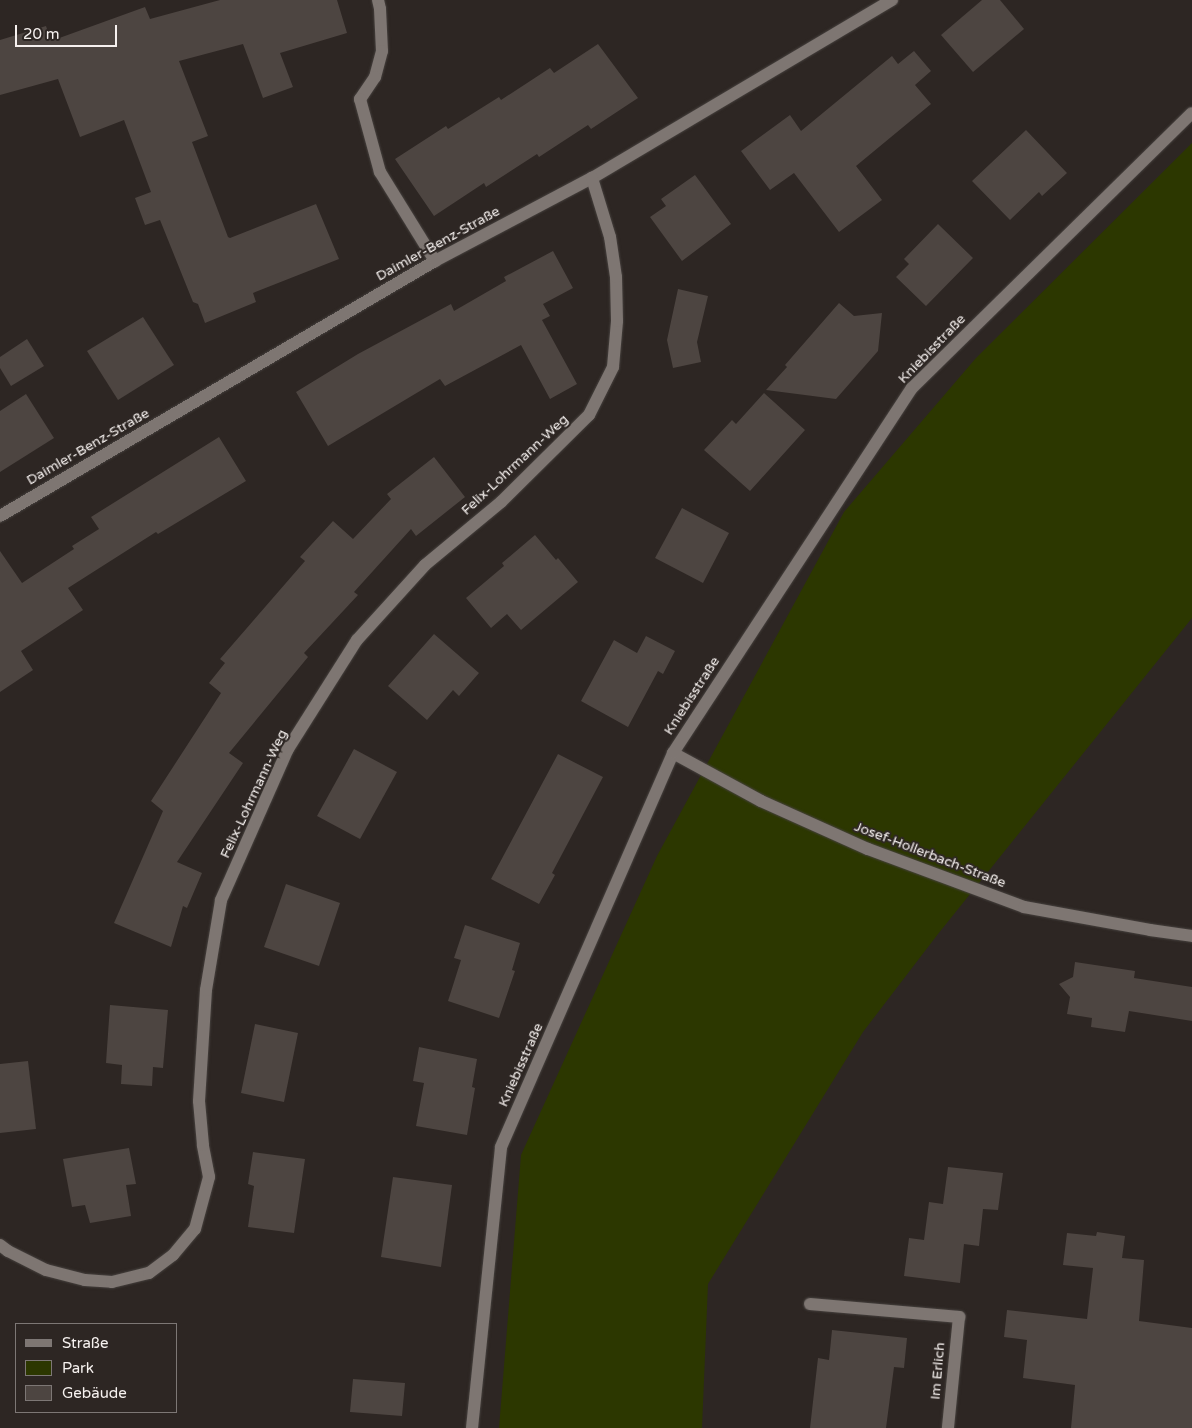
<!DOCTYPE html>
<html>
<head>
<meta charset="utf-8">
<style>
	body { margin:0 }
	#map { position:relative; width:1192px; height:1428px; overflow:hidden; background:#2d2623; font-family:"Varela Round",sans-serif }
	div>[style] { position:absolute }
	.green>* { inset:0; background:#2c3700 }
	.building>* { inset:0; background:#4d4541 }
	.roads { filter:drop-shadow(0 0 1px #46413e) drop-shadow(0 0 1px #46413e) }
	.minor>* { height:12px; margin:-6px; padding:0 6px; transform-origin:6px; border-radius:6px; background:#7e7672 }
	span { translate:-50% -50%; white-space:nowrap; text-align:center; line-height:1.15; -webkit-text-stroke:4px #2d2623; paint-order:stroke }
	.street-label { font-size:14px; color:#f6f1ef }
	.legend { position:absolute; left:15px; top:1323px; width:162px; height:90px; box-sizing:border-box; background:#2d2623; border:1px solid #7d7775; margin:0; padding:6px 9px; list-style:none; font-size:15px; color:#f6f1ef }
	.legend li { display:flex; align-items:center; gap:10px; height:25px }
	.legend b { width:25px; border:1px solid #7d7775 }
	.scale { position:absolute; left:15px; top:25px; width:102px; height:22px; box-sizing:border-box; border:2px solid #f6f1ef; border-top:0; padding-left:6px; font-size:15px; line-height:18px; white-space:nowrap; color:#f6f1ef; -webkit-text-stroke:4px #2d2623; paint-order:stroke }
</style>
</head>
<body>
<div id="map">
	<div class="green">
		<i style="clip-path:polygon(1192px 143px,1192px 618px,938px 934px,863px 1032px,708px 1284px,702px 1428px,499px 1428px,521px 1155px,657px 856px,844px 512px,976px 358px)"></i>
	</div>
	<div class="building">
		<i style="clip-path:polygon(220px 0,337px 0,347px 33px,280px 53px,293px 87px,263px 98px,243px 44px,179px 61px,208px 136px,192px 142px,228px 237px,230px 238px,316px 204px,339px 259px,253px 293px,256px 302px,205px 323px,198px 304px,193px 302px,160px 220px,145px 225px,135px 198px,151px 192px,124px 120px,80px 137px,58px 79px,0 95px,0 40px,46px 26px,51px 41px,145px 7px,150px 19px)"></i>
		<i style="clip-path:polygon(982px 0,1000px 0,1024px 29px,973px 72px,941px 35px)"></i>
		<i style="clip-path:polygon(598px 44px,638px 98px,591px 129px,588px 125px,539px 157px,537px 154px,486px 187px,484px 183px,434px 216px,395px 159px,446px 126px,448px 129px,499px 97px,501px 100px,550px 68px,554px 73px)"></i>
		<i style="clip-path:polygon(914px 51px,931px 71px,915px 85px,931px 104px,856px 166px,882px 200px,839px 232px,794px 173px,770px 190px,741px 151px,790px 115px,801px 131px,892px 56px,898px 64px)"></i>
		<i style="clip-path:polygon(1026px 130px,1067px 173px,1042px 196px,1039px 192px,1010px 220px,972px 181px)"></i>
		<i style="clip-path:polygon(695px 175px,731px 224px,682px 261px,650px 217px,666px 206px,661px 199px)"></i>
		<i style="clip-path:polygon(938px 224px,973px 258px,926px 306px,896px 277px,909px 264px,904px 259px)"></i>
		<i style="clip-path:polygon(553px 251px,573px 288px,543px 304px,550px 316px,542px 320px,577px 384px,550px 399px,521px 345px,445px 386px,440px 379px,328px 446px,296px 392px,358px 354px,451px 304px,454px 311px,506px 281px,504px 277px)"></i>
		<i style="clip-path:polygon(678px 289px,708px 296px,697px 342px,701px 362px,673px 368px,667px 340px)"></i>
		<i style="clip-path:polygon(839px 303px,854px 316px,882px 313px,878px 351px,836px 399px,766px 390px,787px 367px,785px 365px)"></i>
		<i style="clip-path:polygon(143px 317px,174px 365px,118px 400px,87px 351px)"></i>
		<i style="clip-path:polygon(27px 339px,44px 366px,11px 386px,0 368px,0 357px)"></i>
		<i style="clip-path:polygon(764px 393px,805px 430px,750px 491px,704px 450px,732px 420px,736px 424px)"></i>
		<i style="clip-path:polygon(26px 394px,54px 438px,0 472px,0 411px)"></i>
		<i style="clip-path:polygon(219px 437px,246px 481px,158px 534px,156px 532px,68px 588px,83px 610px,21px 651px,33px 670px,0 692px,0 551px,22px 583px,74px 549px,72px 546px,99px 529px,91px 517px)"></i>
		<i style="clip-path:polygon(434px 457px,465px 497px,416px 536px,411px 529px,354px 592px,358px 595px,304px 653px,308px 657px,229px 753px,243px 763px,177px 862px,202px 873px,187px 908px,183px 906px,171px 947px,114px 923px,163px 811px,151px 801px,221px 693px,209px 683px,225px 663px,220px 659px,305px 561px,300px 557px,333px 521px,353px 539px,391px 499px,387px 494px)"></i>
		<i style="clip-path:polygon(682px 508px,729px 533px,703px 583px,655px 558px)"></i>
		<i style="clip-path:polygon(535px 535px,556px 560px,558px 558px,578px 582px,521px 630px,507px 614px,491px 628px,466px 598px,504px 566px,502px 563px)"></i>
		<i style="clip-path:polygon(434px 634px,479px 673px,459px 696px,453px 690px,427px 720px,388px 686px)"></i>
		<i style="clip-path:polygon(646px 636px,675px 651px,663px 674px,658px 671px,628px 727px,581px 701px,614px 640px,637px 653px)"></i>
		<i style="clip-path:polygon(354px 749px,397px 772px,360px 839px,317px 816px)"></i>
		<i style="clip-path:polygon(558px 754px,603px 777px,552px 873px,555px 875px,539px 904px,491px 879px)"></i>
		<i style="clip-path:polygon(286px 884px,340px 903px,319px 966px,264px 947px)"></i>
		<i style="clip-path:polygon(465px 925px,520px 943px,512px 970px,515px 971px,499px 1018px,448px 1001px,461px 960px,454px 958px)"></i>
		<i style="clip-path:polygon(1075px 962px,1135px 971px,1134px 978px,1192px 987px,1192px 1021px,1129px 1011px,1125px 1032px,1091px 1027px,1092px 1018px,1067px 1014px,1070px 997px,1059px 984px,1073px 977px)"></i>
		<i style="clip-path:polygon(110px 1005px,168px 1010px,163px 1068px,153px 1067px,152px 1086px,121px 1084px,122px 1065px,106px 1063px)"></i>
		<i style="clip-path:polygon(255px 1024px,298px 1033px,284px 1102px,241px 1093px)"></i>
		<i style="clip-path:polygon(419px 1047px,477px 1059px,472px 1087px,475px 1088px,467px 1135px,416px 1126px,424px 1083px,413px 1081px)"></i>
		<i style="clip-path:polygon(28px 1061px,36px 1129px,0 1133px,0 1064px)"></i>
		<i style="clip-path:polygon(129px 1148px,136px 1184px,126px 1185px,131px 1216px,90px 1223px,85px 1205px,72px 1207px,63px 1159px)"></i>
		<i style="clip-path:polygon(253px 1152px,305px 1159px,294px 1233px,248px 1227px,254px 1186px,248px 1184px)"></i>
		<i style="clip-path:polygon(948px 1167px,1003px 1173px,998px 1210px,983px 1209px,979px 1246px,964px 1244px,960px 1283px,904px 1276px,909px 1238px,924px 1240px,929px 1202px,943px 1204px)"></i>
		<i style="clip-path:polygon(393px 1177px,452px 1185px,441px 1267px,381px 1257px)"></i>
		<i style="clip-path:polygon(1097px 1232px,1125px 1236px,1122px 1258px,1144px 1260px,1139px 1321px,1192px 1328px,1192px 1428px,1071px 1428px,1075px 1385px,1023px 1378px,1027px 1340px,1004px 1337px,1007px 1310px,1087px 1319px,1093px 1268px,1063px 1265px,1067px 1233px,1096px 1236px)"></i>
		<i style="clip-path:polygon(832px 1330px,907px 1338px,904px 1368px,894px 1367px,886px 1428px,810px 1428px,818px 1358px,829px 1360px)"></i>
		<i style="clip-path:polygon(353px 1379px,405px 1383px,402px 1416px,350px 1412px)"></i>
	</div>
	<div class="roads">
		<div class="minor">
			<i style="left:378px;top:0;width:9px;rotate:77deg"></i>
			<i style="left:380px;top:9px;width:42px;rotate:87.3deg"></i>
			<i style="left:382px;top:51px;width:27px;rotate:105deg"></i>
			<i style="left:375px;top:77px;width:27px;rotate:124deg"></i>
			<i style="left:360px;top:99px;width:76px;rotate:74.7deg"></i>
			<i style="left:380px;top:172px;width:105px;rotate:58.3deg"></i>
			<i style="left:0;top:516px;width:504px;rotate:-30.38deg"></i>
			<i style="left:435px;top:261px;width:178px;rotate:-27.9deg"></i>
			<i style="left:592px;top:178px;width:349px;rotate:-30.7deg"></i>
			<i style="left:673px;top:753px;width:100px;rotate:28.6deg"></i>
			<i style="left:761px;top:801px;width:117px;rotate:24.2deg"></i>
			<i style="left:868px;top:849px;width:166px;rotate:20.4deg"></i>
			<i style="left:1024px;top:907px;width:128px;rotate:10.3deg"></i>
			<i style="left:1150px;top:930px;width:42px;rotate:8.1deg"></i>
			<i style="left:0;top:1245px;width:10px;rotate:37deg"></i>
			<i style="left:8px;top:1251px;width:42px;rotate:26.6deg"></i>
			<i style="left:46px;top:1270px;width:40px;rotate:14.4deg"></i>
			<i style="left:85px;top:1280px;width:27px;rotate:4deg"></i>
			<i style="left:112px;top:1282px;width:38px;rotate:-14deg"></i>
			<i style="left:149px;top:1273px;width:30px;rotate:-37deg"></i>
			<i style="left:173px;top:1255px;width:34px;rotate:-50deg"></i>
			<i style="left:195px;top:1229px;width:54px;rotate:-74.9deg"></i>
			<i style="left:209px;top:1177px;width:33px;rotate:-101deg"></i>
			<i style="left:203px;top:1145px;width:44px;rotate:-95.2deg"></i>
			<i style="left:199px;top:1101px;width:111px;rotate:-86.4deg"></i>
			<i style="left:206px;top:990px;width:91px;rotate:-80.5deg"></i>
			<i style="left:221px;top:900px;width:165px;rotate:-66.1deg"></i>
			<i style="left:288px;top:749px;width:129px;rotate:-57.7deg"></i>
			<i style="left:357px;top:640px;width:101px;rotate:-47.8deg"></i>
			<i style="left:425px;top:565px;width:99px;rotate:-39.7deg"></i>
			<i style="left:501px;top:502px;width:124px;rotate:-44.7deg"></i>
			<i style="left:589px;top:415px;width:54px;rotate:-63.4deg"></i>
			<i style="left:613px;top:367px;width:46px;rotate:-85deg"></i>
			<i style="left:617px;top:321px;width:44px;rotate:-91.3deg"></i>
			<i style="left:616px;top:277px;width:40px;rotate:-98.5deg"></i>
			<i style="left:610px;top:237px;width:62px;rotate:-107deg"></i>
			<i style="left:810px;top:1304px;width:150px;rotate:5deg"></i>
			<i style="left:959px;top:1317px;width:112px;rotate:95.7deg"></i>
			<i style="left:472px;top:1428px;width:282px;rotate:-84.1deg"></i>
			<i style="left:501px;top:1147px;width:430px;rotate:-66.4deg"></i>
			<i style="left:673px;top:753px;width:436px;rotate:-56.8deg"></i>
			<i style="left:912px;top:388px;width:392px;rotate:-44.5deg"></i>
		</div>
	</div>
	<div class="street-label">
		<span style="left:438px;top:244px;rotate:-29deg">Daimler-Benz-Straße</span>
		<span style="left:932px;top:349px;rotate:-46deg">Kniebisstraße</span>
		<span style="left:88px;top:447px;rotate:-30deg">Daimler-Benz-Straße</span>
		<span style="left:515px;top:465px;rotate:-43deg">Felix-Lohrmann-Weg</span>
		<span style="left:692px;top:696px;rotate:-57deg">Kniebisstraße</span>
		<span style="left:254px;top:794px;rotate:-65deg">Felix-Lohrmann-Weg</span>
		<span style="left:930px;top:855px;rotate:21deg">Josef-Hollerbach-Straße</span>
		<span style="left:521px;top:1065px;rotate:-66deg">Kniebisstraße</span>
		<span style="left:938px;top:1371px;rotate:-85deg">Im Erlich</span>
	</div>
	<ul class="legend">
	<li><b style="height:6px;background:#7e7672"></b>Straße</li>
	<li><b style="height:14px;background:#2c3700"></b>Park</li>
	<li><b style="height:14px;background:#4d4541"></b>Gebäude</li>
	</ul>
	<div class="scale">20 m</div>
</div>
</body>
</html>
